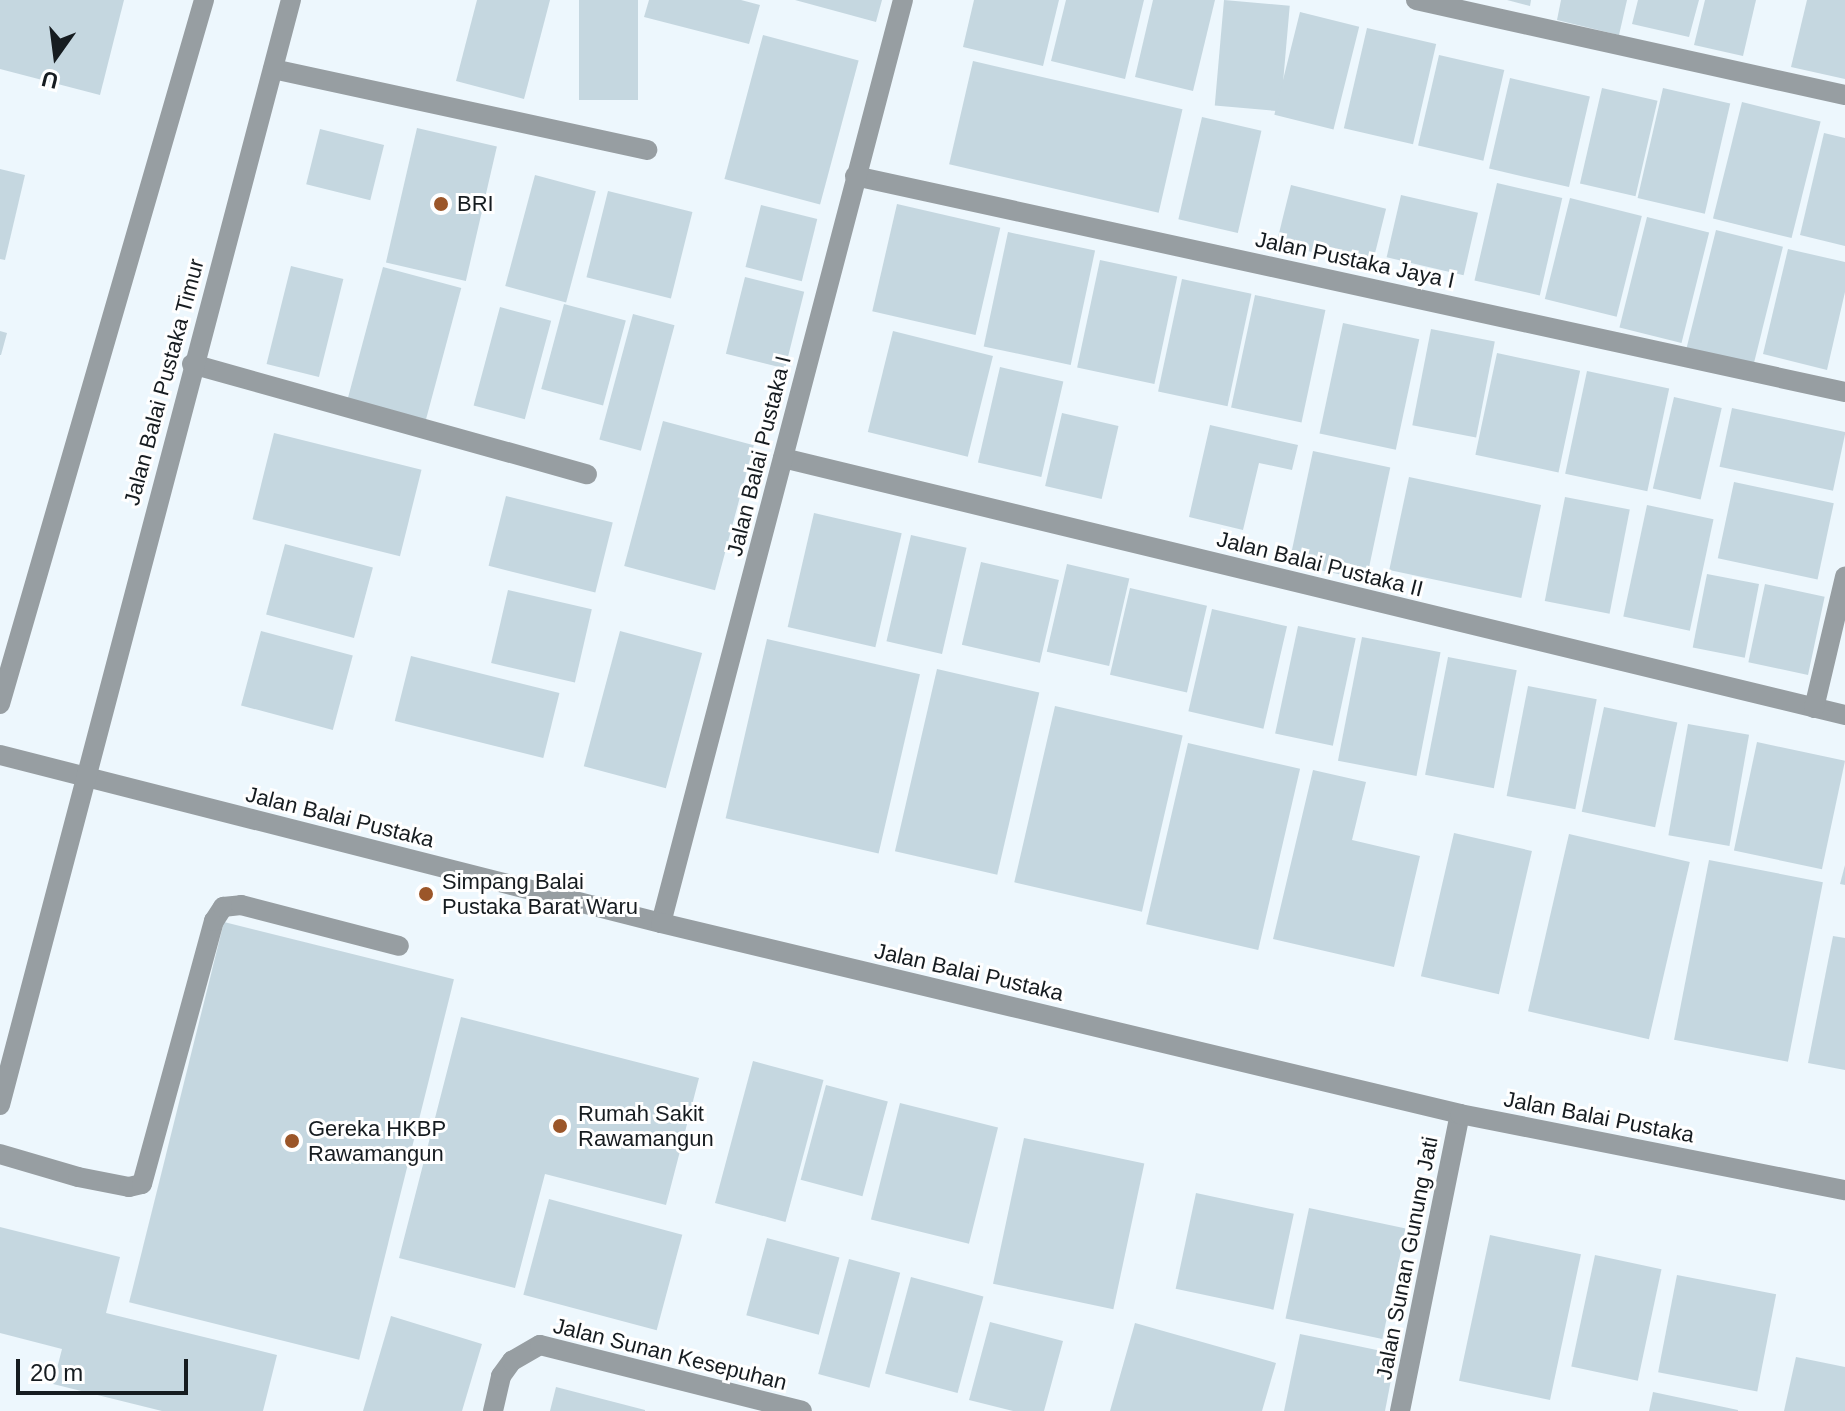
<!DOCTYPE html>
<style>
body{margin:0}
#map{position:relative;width:1845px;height:1411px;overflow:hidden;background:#edf7fd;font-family:Helvetica,sans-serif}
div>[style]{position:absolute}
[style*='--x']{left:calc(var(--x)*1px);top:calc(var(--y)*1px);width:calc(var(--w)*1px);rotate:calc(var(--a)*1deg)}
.building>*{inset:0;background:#c5d7e0;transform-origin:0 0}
.service>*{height:20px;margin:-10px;padding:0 10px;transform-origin:10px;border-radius:10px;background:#979ea2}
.minor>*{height:20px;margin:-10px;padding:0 10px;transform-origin:10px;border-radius:10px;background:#979ea2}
.tertiary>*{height:20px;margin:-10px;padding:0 10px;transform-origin:10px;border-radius:10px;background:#979ea2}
.dots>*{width:22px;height:22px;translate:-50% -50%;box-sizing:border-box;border:4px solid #fff;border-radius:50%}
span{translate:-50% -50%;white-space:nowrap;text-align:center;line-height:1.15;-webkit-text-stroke:6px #fff;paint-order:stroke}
.poi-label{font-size:22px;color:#161c20}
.left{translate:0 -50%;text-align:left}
.street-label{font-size:22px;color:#161c20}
.north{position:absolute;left:16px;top:16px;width:80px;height:80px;-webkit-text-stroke:6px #fff;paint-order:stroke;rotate:194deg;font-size:22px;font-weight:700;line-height:32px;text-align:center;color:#161c20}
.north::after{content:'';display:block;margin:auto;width:28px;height:36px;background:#161c20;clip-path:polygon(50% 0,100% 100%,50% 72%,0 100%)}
.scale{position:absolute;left:16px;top:1359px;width:172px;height:36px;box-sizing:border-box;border:4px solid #161c20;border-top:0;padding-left:10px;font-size:24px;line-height:28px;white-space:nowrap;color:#161c20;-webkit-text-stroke:6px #fff;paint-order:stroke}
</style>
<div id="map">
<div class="building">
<div style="clip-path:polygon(0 0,124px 0,100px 95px,0 69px)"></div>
<div style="clip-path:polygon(477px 0,550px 0,524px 99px,456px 81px)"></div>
<div style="left:579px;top:0;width:59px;height:100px"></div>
<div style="clip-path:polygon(649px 0,741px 0,760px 5px,749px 44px,644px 17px)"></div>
<div style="clip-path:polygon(795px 0,882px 0,876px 22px)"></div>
<div style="clip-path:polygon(974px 0,1059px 0,1043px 66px,963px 47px)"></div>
<div style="clip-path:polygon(1066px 0,1144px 0,1125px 79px,1051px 61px)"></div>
<div style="clip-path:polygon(1153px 0,1215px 0,1193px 91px,1135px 77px)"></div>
<div style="left:1224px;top:0;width:66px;height:106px;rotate:5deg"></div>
<div style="clip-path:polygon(1507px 0,1531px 0,1530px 6px)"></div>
<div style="clip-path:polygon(1561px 0,1627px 0,1619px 35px,1557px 20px)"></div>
<div style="clip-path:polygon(1638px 0,1699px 0,1689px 37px,1632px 24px)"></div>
<div style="clip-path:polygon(1705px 0,1756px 0,1743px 56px,1694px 45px)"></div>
<div style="clip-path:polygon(1807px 0,1845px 0,1845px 79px,1791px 67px)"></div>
<div style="left:1300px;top:12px;width:61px;height:106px;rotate:14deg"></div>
<div style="left:1367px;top:28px;width:71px;height:103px;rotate:13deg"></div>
<div style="left:763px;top:35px;width:99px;height:149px;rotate:15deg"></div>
<div style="left:1439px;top:55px;width:67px;height:93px;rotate:13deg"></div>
<div style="left:973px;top:61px;width:215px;height:106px;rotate:13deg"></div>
<div style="left:1510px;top:78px;width:82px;height:93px;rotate:13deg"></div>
<div style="left:1602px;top:88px;width:57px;height:98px;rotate:13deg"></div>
<div style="left:1663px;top:88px;width:69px;height:113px;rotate:13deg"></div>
<div style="left:1742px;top:102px;width:81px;height:120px;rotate:14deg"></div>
<div style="left:1202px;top:117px;width:61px;height:105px;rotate:13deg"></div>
<div style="left:417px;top:128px;width:82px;height:138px;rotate:13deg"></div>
<div style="left:320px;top:129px;width:66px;height:57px;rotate:14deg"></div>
<div style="clip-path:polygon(1824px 133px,1845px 138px,1845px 246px,1800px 235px)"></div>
<div style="clip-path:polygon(0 169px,25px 175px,5px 260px,0 259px)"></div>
<div style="left:535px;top:175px;width:63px;height:115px;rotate:15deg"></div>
<div style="left:1497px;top:183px;width:67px;height:100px;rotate:13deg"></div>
<div style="left:1291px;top:185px;width:98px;height:60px;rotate:14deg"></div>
<div style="left:608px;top:191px;width:87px;height:89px;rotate:14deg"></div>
<div style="left:1401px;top:195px;width:79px;height:64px;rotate:13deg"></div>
<div style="left:1570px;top:198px;width:74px;height:104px;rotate:14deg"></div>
<div style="left:897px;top:204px;width:106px;height:110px;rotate:13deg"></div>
<div style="left:761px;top:205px;width:58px;height:64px;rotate:14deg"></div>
<div style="left:1647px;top:217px;width:64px;height:114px;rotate:14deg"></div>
<div style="left:1716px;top:230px;width:69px;height:129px;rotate:14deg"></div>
<div style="left:1008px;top:232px;width:89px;height:117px;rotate:12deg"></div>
<div style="clip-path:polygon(1788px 249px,1845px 262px,1845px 292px,1827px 370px,1763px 354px)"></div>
<div style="left:1100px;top:260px;width:79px;height:110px;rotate:12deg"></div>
<div style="left:291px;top:266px;width:54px;height:101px;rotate:14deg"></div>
<div style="left:383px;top:267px;width:81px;height:143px;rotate:15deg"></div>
<div style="left:745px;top:277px;width:61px;height:79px;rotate:14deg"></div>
<div style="left:1182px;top:279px;width:71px;height:115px;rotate:12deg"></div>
<div style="left:1255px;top:295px;width:72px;height:115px;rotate:12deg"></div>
<div style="left:564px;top:304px;width:64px;height:88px;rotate:15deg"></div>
<div style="left:500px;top:307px;width:53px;height:102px;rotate:15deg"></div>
<div style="left:633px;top:314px;width:43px;height:130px;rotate:15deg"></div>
<div style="left:1343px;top:323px;width:78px;height:113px;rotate:12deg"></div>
<div style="left:1431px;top:329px;width:65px;height:98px;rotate:11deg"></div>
<div style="clip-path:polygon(0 331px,7px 333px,1px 355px,0 355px)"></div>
<div style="left:893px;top:331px;width:103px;height:104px;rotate:14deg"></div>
<div style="left:1497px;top:353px;width:85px;height:104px;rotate:12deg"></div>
<div style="left:1000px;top:367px;width:65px;height:98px;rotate:13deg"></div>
<div style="left:1587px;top:371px;width:84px;height:105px;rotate:12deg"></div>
<div style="left:1674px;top:397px;width:49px;height:94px;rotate:13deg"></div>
<div style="left:1732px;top:408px;width:116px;height:60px;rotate:12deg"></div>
<div style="left:1062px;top:413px;width:58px;height:75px;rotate:13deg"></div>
<div style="left:663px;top:421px;width:94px;height:150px;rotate:15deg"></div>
<div style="clip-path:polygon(1210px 425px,1298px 445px,1292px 470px,1259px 463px,1243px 530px,1189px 517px)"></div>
<div style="left:274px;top:433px;width:152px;height:89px;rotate:14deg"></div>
<div style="left:1313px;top:451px;width:79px;height:115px;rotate:12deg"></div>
<div style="left:1409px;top:477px;width:135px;height:95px;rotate:12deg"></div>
<div style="left:1734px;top:482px;width:102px;height:78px;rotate:12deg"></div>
<div style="left:506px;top:496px;width:110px;height:72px;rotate:14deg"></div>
<div style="left:1565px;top:497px;width:66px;height:106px;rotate:11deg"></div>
<div style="left:1647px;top:505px;width:68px;height:114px;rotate:12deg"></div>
<div style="left:814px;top:513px;width:90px;height:117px;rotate:13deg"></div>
<div style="left:911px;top:535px;width:57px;height:109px;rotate:13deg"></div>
<div style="left:285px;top:544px;width:91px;height:73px;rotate:15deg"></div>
<div style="left:981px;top:562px;width:80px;height:85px;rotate:13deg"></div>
<div style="left:1067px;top:564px;width:64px;height:90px;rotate:13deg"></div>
<div style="left:1707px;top:574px;width:53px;height:75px;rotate:11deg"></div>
<div style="left:1765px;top:584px;width:61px;height:80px;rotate:12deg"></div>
<div style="left:1130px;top:588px;width:79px;height:89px;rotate:13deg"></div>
<div style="left:508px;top:590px;width:86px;height:75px;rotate:13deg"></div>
<div style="left:1212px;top:609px;width:77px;height:105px;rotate:13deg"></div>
<div style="left:1298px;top:626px;width:59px;height:110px;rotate:12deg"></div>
<div style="left:261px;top:631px;width:95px;height:77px;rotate:15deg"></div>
<div style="left:620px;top:631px;width:85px;height:140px;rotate:15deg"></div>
<div style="left:1362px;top:637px;width:80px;height:126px;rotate:11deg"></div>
<div style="left:767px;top:639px;width:157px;height:184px;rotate:13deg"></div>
<div style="left:411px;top:656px;width:153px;height:67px;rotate:14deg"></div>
<div style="left:1448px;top:657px;width:70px;height:120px;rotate:11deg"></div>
<div style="left:937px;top:669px;width:105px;height:187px;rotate:13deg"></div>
<div style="left:1528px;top:686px;width:70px;height:112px;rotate:11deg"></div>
<div style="left:1055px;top:706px;width:131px;height:181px;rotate:13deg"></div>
<div style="left:1604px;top:707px;width:75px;height:107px;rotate:12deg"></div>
<div style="left:1688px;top:724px;width:62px;height:113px;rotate:10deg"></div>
<div style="left:1757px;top:742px;width:90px;height:111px;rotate:12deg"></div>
<div style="left:1188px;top:743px;width:115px;height:186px;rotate:13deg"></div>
<div style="clip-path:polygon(1313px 770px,1366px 782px,1352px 840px,1420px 856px,1394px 967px,1273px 939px)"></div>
<div style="left:1454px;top:833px;width:80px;height:147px;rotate:13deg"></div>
<div style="left:1569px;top:834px;width:124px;height:182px;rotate:13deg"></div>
<div style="left:1709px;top:860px;width:116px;height:183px;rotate:11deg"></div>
<div style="clip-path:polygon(1845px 865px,1845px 885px,1840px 884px)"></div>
<div style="left:224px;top:922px;width:237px;height:392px;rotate:14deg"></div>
<div style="clip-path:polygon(1833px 936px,1845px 938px,1845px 1070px,1808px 1063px)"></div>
<div style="clip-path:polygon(461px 1017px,699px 1078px,666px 1205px,545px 1174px,515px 1288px,399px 1258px)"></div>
<div style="left:753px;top:1061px;width:73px;height:147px;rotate:15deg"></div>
<div style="left:826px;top:1085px;width:64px;height:98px;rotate:15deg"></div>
<div style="left:900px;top:1103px;width:101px;height:120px;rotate:14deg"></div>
<div style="left:1024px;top:1138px;width:123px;height:149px;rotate:12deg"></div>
<div style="left:1196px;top:1193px;width:100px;height:98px;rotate:12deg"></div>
<div style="left:549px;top:1199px;width:138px;height:99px;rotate:15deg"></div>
<div style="left:1309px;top:1208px;width:99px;height:113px;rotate:12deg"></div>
<div style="clip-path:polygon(0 1227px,120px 1257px,106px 1313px,277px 1355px,263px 1411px,162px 1411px,53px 1384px,62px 1349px,0 1333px)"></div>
<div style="left:1490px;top:1235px;width:93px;height:149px;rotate:12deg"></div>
<div style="left:767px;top:1238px;width:75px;height:80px;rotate:15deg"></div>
<div style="left:1595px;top:1255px;width:68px;height:114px;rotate:12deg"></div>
<div style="left:849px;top:1259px;width:53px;height:119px;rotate:15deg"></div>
<div style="left:1677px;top:1275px;width:101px;height:99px;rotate:11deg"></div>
<div style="left:911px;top:1277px;width:75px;height:100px;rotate:15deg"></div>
<div style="clip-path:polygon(391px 1316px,482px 1344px,462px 1411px,363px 1411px)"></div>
<div style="clip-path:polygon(990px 1322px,1063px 1341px,1044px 1411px,1013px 1411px,969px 1400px)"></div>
<div style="clip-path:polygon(1135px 1323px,1276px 1363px,1262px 1411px,1110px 1411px)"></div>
<div style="clip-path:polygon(1300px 1334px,1396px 1354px,1385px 1411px,1284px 1411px)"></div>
<div style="clip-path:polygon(1796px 1357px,1845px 1367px,1845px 1411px,1784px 1411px)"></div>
<div style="clip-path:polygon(556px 1387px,645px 1410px,645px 1411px,550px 1411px)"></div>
<div style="clip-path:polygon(1653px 1392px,1738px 1410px,1738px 1411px,1649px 1411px)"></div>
</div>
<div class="service">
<div style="--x:0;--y:1154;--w:81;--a:16.4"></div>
<div style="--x:78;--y:1177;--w:52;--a:11.1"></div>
<div style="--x:129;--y:1187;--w:13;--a:-13"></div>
<div style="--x:142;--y:1184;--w:273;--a:-74.7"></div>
<div style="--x:214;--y:921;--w:17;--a:-57"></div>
<div style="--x:223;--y:907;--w:18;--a:-6"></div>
<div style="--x:241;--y:905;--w:163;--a:14.5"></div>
</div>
<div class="minor">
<div style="--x:1416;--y:0;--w:439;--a:12.5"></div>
<div style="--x:273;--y:69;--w:383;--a:12.2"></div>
<div style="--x:855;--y:176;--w:1013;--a:12.31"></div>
<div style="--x:192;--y:364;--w:410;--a:15.6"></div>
<div style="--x:783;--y:458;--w:1093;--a:13.6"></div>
<div style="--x:1814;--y:708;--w:135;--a:-76.7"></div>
<div style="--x:661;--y:923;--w:954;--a:-75.31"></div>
<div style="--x:493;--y:1411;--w:36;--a:-77"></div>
<div style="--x:501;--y:1376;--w:19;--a:-54"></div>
<div style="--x:512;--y:1361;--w:32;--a:-30"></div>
<div style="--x:540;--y:1345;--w:270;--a:14.1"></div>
<div style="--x:1400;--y:1411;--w:303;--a:-78.6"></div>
</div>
<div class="tertiary">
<div style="--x:0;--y:704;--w:733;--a:-73.84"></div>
<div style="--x:0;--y:755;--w:682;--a:14.26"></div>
<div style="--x:661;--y:923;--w:822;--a:13.44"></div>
<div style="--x:1460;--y:1114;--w:392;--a:11.2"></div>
<div style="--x:0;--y:1105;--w:1143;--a:-75.25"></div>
</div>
<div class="dots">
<div style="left:441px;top:204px;background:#9b5629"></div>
<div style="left:426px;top:894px;background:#9b5629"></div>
<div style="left:560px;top:1126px;background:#9b5629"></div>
<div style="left:292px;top:1141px;background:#9b5629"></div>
</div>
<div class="poi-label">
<span class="left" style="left:457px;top:204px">BRI</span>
<span class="left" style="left:442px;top:894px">Simpang Balai<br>Pustaka Barat Waru</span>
<span class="left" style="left:578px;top:1126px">Rumah Sakit<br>Rawamangun</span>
<span class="left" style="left:308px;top:1141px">Gereka HKBP<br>Rawamangun</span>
</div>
<div class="street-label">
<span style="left:1355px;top:260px;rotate:12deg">Jalan Pustaka Jaya I</span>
<span style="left:164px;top:382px;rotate:-75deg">Jalan Balai Pustaka Timur</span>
<span style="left:759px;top:456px;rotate:-76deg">Jalan Balai Pustaka I</span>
<span style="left:1320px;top:564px;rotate:14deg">Jalan Balai Pustaka II</span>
<span style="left:340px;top:817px;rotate:14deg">Jalan Balai Pustaka</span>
<span style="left:969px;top:972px;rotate:13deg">Jalan Balai Pustaka</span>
<span style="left:1599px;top:1117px;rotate:11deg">Jalan Balai Pustaka</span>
<span style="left:1407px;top:1258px;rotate:-79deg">Jalan Sunan Gunung Jati</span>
<span style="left:670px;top:1354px;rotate:14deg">Jalan Sunan Kesepuhan</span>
</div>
<div class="north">U</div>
<div class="scale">20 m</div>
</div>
